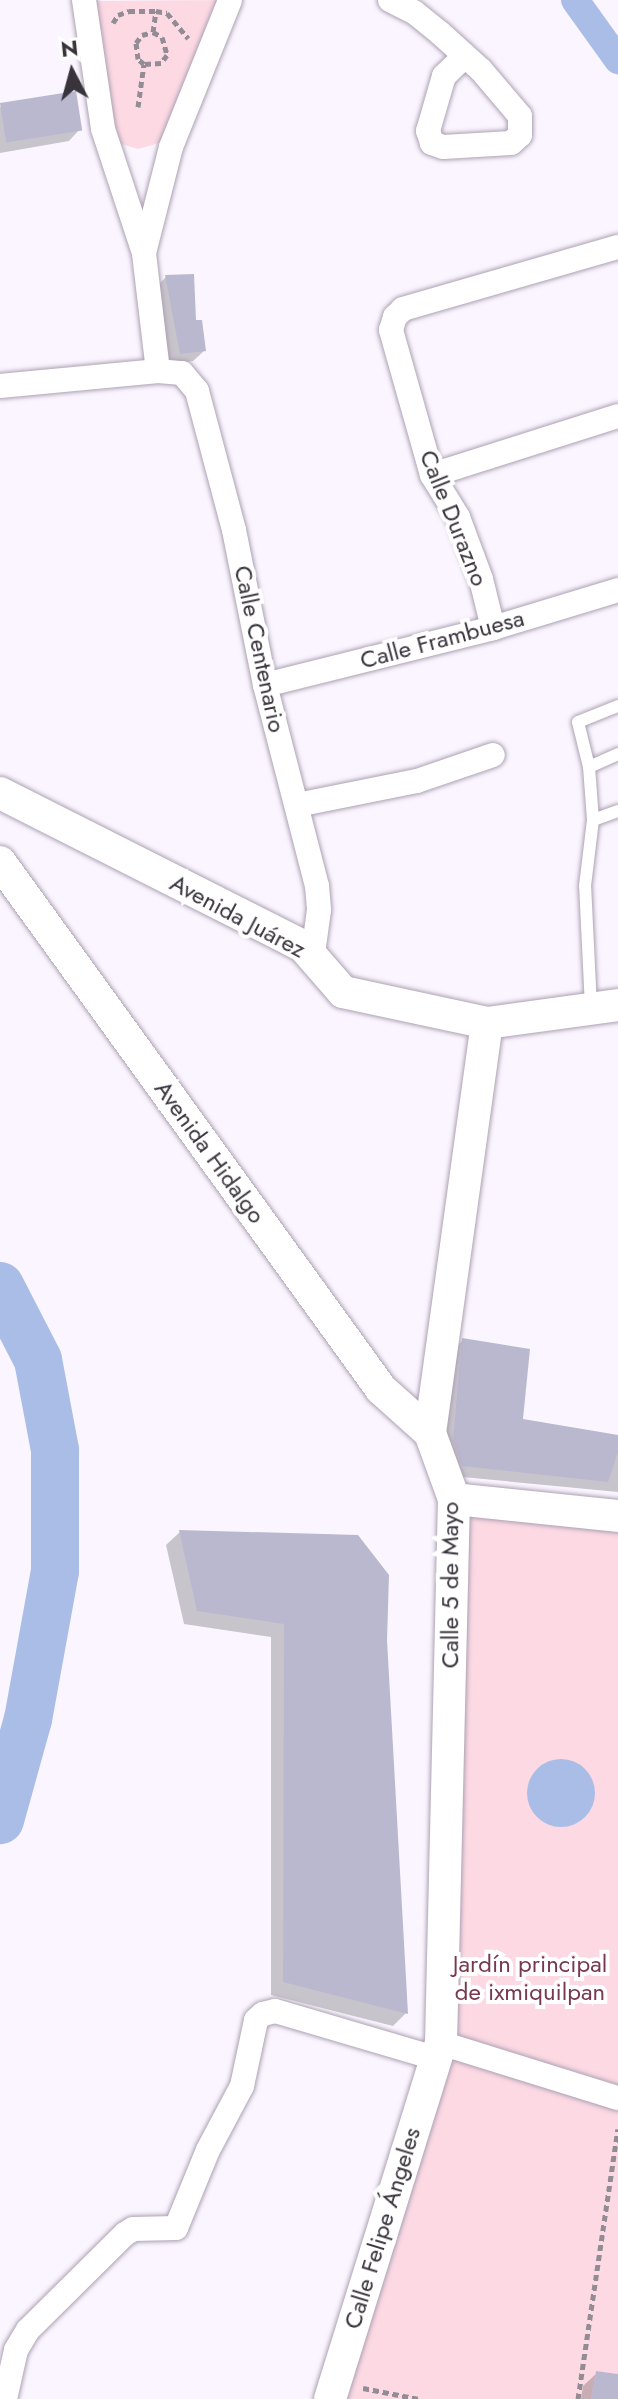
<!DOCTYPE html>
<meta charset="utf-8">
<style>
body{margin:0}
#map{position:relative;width:618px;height:2399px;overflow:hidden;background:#faf5fe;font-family:Jost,sans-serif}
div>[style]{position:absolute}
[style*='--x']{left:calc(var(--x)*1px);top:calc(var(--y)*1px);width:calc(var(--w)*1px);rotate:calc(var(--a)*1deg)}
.green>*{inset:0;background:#fcd9e3}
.water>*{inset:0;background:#aabde6}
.round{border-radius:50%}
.shadow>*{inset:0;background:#0003}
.canal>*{height:28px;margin:-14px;padding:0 14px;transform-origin:14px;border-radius:14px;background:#aabde6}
.river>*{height:48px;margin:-24px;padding:0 24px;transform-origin:24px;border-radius:24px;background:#aabde6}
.building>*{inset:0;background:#bab8cf;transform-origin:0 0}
.path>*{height:5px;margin-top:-2.5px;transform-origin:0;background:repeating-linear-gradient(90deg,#928d95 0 6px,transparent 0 10px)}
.roads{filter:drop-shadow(0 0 2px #ada1b4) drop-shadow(0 0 2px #ada1b4)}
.lane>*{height:12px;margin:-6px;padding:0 6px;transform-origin:6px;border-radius:6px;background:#fff}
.street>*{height:24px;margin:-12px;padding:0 12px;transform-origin:12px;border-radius:12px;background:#fff}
.secondary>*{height:32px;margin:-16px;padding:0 16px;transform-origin:16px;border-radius:16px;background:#fff}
span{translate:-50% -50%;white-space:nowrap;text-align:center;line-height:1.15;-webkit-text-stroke:8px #fff;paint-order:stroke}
.street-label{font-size:24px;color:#39343c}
.park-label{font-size:24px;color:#78394f}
.north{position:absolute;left:32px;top:32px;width:80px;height:80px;-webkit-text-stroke:6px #fff;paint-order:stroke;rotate:354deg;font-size:22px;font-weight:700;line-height:32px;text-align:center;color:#39343c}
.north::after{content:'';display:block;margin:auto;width:28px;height:36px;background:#39343c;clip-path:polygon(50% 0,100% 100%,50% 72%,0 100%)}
</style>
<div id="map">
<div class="green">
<div style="clip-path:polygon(231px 0,177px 133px,159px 143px,138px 149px,118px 143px,84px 1px)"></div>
<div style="clip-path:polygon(454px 1499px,618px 1516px,618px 2374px,596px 2371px,591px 2399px,330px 2399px,441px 2043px)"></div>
</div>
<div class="water">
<div class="round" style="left:527px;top:1759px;width:68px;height:68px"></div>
</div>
<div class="shadow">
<div style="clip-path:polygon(0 107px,79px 130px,69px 141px,0 153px)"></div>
<div style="clip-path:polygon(166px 277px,194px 322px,204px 351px,193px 361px,170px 364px,155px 288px)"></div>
<div style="clip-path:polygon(463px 1340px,521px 1421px,618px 1437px,618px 1492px,452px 1476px,443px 1451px,453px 1350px)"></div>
<div style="clip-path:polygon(180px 1532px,385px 1640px,406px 2013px,393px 2026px,271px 1995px,271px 1637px,184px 1624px,166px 1545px)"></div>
<div style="clip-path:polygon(597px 2373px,618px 2376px,618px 2399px,581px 2399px,583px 2386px)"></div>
</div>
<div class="canal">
<div style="--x:575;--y:0;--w:74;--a:54.4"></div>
</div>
<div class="river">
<div style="--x:0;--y:1286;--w:83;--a:62.8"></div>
<div style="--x:38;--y:1360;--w:92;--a:79.3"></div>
<div style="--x:55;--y:1450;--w:121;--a:90"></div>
<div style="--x:55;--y:1571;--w:150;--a:100.3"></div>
<div style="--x:28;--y:1719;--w:105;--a:105.5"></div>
</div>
<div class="building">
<div style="left:76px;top:91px;width:40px;height:77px;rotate:81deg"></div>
<div style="clip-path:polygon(194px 274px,196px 320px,202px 320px,206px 351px,180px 354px,165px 275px)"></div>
<div style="clip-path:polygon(462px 1338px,530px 1349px,523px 1419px,618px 1435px,618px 1452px,608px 1482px,462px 1466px,453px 1440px)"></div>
<div style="clip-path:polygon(179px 1530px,358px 1535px,389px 1575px,387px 1640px,408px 2014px,283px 1982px,284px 1624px,197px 1611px)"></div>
<div style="clip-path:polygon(596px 2371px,618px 2374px,618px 2399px,591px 2399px)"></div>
</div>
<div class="path">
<div style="--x:113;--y:23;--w:9;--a:-58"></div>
<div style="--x:118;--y:15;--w:12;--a:-20"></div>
<div style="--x:129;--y:11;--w:27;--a:0"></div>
<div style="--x:153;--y:32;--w:21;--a:-82"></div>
<div style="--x:156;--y:11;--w:11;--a:10"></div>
<div style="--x:167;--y:13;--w:33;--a:50"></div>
<div style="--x:138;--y:107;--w:43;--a:-82.1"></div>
<div style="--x:144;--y:64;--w:8;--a:-140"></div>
<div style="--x:138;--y:59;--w:16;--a:-97"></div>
<div style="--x:136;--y:43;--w:10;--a:-53"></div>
<div style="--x:142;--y:35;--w:11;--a:-15"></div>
<div style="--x:153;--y:32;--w:10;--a:29"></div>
<div style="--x:162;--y:37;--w:19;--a:74"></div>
<div style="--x:167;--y:55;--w:10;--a:127"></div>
<div style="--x:161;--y:63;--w:17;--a:177"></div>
<div style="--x:363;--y:2388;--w:57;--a:11.1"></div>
<div style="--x:578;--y:2399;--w:273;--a:-81.6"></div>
</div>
<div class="roads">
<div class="lane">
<div style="--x:589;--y:767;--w:46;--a:-103.7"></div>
<div style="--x:578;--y:722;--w:43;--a:-21.8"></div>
<div style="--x:593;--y:820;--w:27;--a:-20"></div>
<div style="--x:591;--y:1007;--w:121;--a:-92.8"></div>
<div style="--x:585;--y:886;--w:66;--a:-83.1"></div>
<div style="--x:593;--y:820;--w:53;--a:-94.3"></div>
<div style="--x:589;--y:767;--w:32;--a:-24"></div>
</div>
<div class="street">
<div style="--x:84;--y:0;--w:130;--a:81.6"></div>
<div style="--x:103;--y:129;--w:131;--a:71.7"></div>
<div style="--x:390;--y:0;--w:27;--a:27"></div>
<div style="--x:414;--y:12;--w:33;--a:39"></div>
<div style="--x:440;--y:33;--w:55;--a:42.1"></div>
<div style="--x:481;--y:70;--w:60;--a:49.7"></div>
<div style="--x:520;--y:116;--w:19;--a:90"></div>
<div style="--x:520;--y:135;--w:12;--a:138"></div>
<div style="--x:511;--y:143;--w:68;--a:176.6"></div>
<div style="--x:443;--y:147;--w:12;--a:-160"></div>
<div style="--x:432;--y:143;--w:13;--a:-108"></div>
<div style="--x:428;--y:131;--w:57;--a:-73.8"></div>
<div style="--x:444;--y:76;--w:29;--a:-44"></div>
<div style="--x:158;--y:371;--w:119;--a:-96.8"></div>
<div style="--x:144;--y:253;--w:109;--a:-75.7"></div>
<div style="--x:171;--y:147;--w:158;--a:-68.1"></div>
<div style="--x:0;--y:386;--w:159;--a:-5.4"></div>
<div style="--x:158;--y:371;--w:24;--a:5"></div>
<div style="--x:182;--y:373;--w:23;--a:50"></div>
<div style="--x:197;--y:391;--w:144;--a:75.1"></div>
<div style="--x:234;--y:530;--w:158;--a:78.7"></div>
<div style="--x:265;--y:685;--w:208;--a:75.5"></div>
<div style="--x:317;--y:886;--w:24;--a:85"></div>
<div style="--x:319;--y:910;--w:44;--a:97.8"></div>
<div style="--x:432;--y:475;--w:195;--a:-17.6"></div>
<div style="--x:493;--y:628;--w:50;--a:-103.8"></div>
<div style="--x:481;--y:579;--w:66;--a:-110.4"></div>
<div style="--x:458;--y:517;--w:49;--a:-121.8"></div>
<div style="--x:432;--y:475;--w:151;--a:-105.8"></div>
<div style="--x:391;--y:330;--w:14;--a:-73"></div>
<div style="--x:395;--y:317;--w:11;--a:-45"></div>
<div style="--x:403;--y:309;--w:224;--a:-16.1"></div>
<div style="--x:265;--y:685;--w:235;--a:-14"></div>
<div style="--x:493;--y:628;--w:131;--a:-16.9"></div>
<div style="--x:297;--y:805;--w:122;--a:-11.3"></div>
<div style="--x:417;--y:781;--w:80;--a:-18.9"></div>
<div style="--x:441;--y:2043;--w:185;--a:17.3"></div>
<div style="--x:5;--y:2399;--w:50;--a:-77.3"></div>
<div style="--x:16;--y:2350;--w:23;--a:-59"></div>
<div style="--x:28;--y:2330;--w:136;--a:-44.7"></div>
<div style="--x:125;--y:2234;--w:9;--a:-32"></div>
<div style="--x:133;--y:2229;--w:43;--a:-1.3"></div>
<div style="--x:176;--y:2228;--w:84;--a:-67.7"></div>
<div style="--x:208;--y:2150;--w:72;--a:-62"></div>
<div style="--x:242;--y:2086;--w:67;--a:-78"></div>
<div style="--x:256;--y:2020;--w:9;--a:-41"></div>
<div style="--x:263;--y:2014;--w:12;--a:-14"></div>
<div style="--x:275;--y:2011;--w:167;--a:16.4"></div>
</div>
<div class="secondary">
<div style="--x:0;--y:793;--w:339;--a:26.8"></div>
<div style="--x:303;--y:946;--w:61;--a:49"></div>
<div style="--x:343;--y:992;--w:147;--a:12.1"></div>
<div style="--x:487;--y:1023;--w:132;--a:-7.8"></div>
<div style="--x:0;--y:862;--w:650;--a:54.13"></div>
<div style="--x:381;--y:1389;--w:66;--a:41.9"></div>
<div style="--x:454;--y:1499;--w:165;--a:5.9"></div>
<div style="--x:330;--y:2399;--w:373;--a:-72.7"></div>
<div style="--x:441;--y:2043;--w:544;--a:-88.63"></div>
<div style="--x:454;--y:1499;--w:70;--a:-110"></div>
<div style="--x:430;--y:1433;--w:414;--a:-82.1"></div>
</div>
</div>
<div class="street-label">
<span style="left:454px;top:518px;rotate:68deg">Calle Durazno</span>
<span style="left:442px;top:639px;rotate:-15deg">Calle Frambuesa</span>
<span style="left:260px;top:649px;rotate:78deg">Calle Centenario</span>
<span style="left:238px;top:916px;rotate:28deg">Avenida Juárez</span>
<span style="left:210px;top:1152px;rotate:54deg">Avenida Hidalgo</span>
<span style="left:450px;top:1585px;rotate:-90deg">Calle 5 de Mayo</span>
<span style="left:382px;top:2228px;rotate:-73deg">Calle Felipe Ángeles</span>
</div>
<div class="park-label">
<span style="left:530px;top:1978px">Jardín principal<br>de ixmiquilpan</span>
</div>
<div class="north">N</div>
</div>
